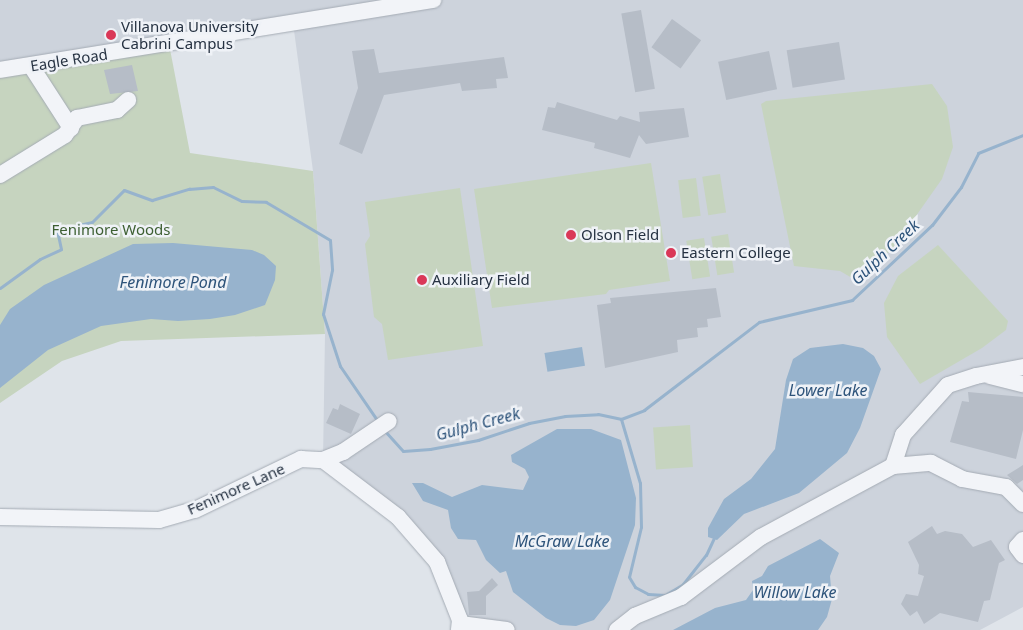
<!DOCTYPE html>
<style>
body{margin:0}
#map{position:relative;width:1023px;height:630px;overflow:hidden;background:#dfe4ea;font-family:"Noto Sans",sans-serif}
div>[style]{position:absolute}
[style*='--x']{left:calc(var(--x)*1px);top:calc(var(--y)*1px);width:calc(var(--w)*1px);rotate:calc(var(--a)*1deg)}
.built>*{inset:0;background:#cdd3dc}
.green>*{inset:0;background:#c6d4bf;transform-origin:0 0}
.water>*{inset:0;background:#97b3cd;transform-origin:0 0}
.stream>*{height:3px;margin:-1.5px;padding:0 1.5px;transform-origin:1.5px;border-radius:1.5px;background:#97b3cd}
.building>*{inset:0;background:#b6bdc7;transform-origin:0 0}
.roads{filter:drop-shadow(0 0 1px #a4abb4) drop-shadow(0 0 1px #a4abb4)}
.minor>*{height:16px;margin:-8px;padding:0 8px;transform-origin:8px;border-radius:8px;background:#f2f4f8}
.dots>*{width:14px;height:14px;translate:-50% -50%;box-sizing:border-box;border:2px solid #eff2f7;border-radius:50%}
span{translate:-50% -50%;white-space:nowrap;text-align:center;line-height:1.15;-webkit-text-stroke:5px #eff2f7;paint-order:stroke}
.poi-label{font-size:15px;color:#263242}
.left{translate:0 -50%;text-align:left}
.street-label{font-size:15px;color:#263242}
.park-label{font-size:15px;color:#3d5f32}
.water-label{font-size:16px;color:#2d537a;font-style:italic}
</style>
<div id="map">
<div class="built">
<div style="clip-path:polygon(0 0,1023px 0,1023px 607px,980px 630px,459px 630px,437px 562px,323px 460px,325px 334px,313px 171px,293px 23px,0 70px)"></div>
</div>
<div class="green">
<div style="clip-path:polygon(169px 44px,190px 153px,313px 171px,325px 334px,121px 341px,62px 361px,0 403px,0 69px)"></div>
<div style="clip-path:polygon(932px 84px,947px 106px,953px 147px,942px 179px,892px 250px,852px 278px,840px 271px,794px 266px,761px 104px,766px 101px)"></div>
<div style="clip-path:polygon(651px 163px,670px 281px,609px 290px,606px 294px,492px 308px,474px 189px)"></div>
<div style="left:720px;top:174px;width:39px;height:18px;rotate:81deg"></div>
<div style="left:696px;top:178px;width:38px;height:18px;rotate:83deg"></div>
<div style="clip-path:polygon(460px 188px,483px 346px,388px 360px,382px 324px,374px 317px,365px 244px,370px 236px,365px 202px)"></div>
<div style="left:728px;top:234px;width:39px;height:17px;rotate:81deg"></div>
<div style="left:704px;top:238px;width:39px;height:18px;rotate:81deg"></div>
<div style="clip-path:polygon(938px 245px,1008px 321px,1006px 330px,982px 348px,920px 384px,887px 337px,884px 303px,898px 276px)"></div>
<div style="left:690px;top:425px;width:42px;height:37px;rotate:86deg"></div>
</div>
<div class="water">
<div style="clip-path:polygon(173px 243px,252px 250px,264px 255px,276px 266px,275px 280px,265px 305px,235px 315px,210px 319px,178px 321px,151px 319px,101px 326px,48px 350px,0 388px,0 325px,10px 309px,44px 285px,133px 244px)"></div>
<div style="clip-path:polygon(843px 344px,863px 348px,874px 356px,881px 369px,860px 428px,847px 453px,799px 493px,744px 514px,717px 540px,708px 537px,708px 528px,724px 499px,751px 479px,775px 449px,786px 380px,793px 359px,810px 348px)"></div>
<div style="left:582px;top:347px;width:19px;height:38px;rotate:81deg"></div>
<div style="clip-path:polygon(557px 429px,591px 429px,621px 440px,636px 498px,635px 525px,610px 600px,594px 620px,576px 626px,560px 625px,546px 618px,513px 592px,506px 571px,500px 573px,486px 560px,476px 540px,458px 539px,451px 528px,448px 510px,423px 501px,412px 483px,423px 483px,452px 497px,482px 485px,523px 490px,529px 477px,525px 469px,512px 462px,511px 455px)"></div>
<div style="clip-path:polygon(820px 539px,839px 553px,830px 576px,832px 599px,827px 617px,818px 630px,673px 630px,715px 608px,746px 600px,753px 590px,752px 581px,762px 576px,768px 566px)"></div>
</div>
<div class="stream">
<div style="--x:0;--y:288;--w:49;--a:-35.9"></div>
<div style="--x:40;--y:259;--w:23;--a:-25"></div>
<div style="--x:61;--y:249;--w:19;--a:-102"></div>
<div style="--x:57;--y:230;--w:36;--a:-13"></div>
<div style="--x:92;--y:222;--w:45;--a:-45"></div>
<div style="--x:124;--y:190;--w:30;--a:20"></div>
<div style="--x:152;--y:200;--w:39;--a:-17"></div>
<div style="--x:189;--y:189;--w:24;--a:-5"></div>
<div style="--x:213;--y:187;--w:32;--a:26"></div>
<div style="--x:242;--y:201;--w:24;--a:2"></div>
<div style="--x:266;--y:202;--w:74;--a:30.7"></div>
<div style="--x:330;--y:240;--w:30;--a:86"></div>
<div style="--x:332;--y:270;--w:45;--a:101.6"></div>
<div style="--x:323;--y:314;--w:55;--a:71.9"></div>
<div style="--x:340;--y:366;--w:69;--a:55.6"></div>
<div style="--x:621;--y:419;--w:67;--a:73.5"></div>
<div style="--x:640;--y:483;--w:44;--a:88.7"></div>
<div style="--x:641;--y:527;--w:51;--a:103.5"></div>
<div style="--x:629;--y:577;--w:12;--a:59"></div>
<div style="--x:635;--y:587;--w:15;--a:28"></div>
<div style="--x:648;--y:594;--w:17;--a:3"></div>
<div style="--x:665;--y:595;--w:21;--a:-31"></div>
<div style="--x:683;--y:584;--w:37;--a:-52"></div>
<div style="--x:706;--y:555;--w:21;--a:-65"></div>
<div style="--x:384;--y:430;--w:28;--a:48"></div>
<div style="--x:403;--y:451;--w:27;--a:-4"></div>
<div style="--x:430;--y:449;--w:49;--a:-10.6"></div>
<div style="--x:478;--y:440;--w:54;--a:-18.4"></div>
<div style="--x:529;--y:423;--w:37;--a:-11"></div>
<div style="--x:565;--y:416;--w:33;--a:-3"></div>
<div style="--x:598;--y:414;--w:24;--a:12"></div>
<div style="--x:621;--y:419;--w:25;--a:-21"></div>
<div style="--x:644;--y:410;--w:145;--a:-37.4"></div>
<div style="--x:759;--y:322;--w:96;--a:-13.3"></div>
<div style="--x:852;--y:300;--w:110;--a:-43.2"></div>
<div style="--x:932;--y:225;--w:48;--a:-52.7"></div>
<div style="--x:961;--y:187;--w:38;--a:-63"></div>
<div style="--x:978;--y:153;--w:48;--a:-21.8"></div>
</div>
<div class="building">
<div style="left:641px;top:10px;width:80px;height:20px;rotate:80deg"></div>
<div style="left:672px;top:19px;width:36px;height:35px;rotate:36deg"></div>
<div style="left:839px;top:42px;width:38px;height:53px;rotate:81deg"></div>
<div style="clip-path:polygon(374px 49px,379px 73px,504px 57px,508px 78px,496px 79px,497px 88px,462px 91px,460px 83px,384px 95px,362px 154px,339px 144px,358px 88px,352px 51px)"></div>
<div style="left:769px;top:51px;width:39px;height:52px;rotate:78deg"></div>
<div style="clip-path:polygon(132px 65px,138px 91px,110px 94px,104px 70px)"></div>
<div style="clip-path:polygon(557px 102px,617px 120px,620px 116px,640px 122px,639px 112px,684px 108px,689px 137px,646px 144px,639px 135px,630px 158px,594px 148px,595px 143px,542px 130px,548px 107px,555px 108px)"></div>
<div style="clip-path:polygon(716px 288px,721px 317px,707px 319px,708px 327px,697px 328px,698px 337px,677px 340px,678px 352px,605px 368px,597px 305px,611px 303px,610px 298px)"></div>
<div style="clip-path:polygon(968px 392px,1023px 397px,1023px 430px,1016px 459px,950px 442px,962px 401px,969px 402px)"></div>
<div style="clip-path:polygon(340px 404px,360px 414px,351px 434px,326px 423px,333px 408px,338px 410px)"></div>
<div style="clip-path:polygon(1023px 465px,1023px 480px,1017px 484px,1007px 475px)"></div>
<div style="clip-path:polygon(932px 526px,937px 534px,945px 531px,962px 534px,973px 547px,991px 540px,1005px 560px,999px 563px,990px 600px,984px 601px,978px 622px,940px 613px,924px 624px,917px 611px,910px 616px,901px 604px,906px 594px,918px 596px,924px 576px,918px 574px,919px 565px,908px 542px)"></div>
<div style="clip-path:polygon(492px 578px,498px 585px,486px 596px,486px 615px,469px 615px,467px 592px,479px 591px)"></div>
</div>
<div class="roads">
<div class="minor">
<div style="--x:31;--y:66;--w:74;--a:57.2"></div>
<div style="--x:0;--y:70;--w:439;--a:-9.2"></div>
<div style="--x:0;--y:175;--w:76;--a:-31.6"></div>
<div style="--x:65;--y:135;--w:21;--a:-55"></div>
<div style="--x:77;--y:118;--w:41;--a:-11.3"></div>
<div style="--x:117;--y:110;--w:15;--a:-42"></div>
<div style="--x:990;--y:376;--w:34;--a:14"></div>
<div style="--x:323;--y:460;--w:94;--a:37.2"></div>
<div style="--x:398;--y:517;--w:60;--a:49.1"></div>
<div style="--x:437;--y:562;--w:62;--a:68.4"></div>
<div style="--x:460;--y:620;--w:10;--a:96"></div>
<div style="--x:893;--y:466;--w:38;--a:-5"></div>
<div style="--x:931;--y:463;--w:35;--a:27"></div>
<div style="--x:962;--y:479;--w:45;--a:10.3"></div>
<div style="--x:1006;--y:487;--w:24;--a:45"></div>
<div style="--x:0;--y:517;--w:159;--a:1.1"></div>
<div style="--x:159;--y:520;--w:37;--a:-16"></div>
<div style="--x:195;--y:510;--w:118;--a:-25.7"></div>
<div style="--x:301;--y:459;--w:22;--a:3"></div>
<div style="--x:323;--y:460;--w:22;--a:-22"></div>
<div style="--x:343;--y:452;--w:55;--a:-34"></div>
<div style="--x:1023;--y:540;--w:9;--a:131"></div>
<div style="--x:1017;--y:547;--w:10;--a:53"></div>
<div style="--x:460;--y:624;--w:47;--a:7.3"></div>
<div style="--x:617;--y:630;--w:23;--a:-38"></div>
<div style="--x:635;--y:616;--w:50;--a:-22.4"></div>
<div style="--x:681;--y:597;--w:100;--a:-36.9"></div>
<div style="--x:761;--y:537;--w:150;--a:-28.3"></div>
<div style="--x:893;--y:466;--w:33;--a:-72"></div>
<div style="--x:903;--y:435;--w:67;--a:-48"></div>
<div style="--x:948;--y:385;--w:29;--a:-18"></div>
<div style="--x:976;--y:376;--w:48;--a:-10.8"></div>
</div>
</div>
<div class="dots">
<div style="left:111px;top:35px;background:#da3858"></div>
<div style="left:571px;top:235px;background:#da3858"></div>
<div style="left:671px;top:253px;background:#da3858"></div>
<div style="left:422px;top:280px;background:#da3858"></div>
</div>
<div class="poi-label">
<span class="left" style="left:121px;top:35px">Villanova University<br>Cabrini Campus</span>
<span class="left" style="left:581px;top:235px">Olson Field</span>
<span class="left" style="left:681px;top:253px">Eastern College</span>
<span class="left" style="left:432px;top:280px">Auxiliary Field</span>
</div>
<div class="street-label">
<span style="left:69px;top:60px;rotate:-9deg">Eagle Road</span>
<span style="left:236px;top:489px;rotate:-24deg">Fenimore Lane</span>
</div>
<div class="park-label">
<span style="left:111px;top:230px">Fenimore Woods</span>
</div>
<div class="water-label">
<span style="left:885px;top:252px;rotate:-43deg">Gulph Creek</span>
<span style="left:173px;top:282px">Fenimore Pond</span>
<span style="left:828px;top:390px">Lower Lake</span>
<span style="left:478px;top:424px;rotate:-15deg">Gulph Creek</span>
<span style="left:562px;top:541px">McGraw Lake</span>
<span style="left:795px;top:592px">Willow Lake</span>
</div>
</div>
